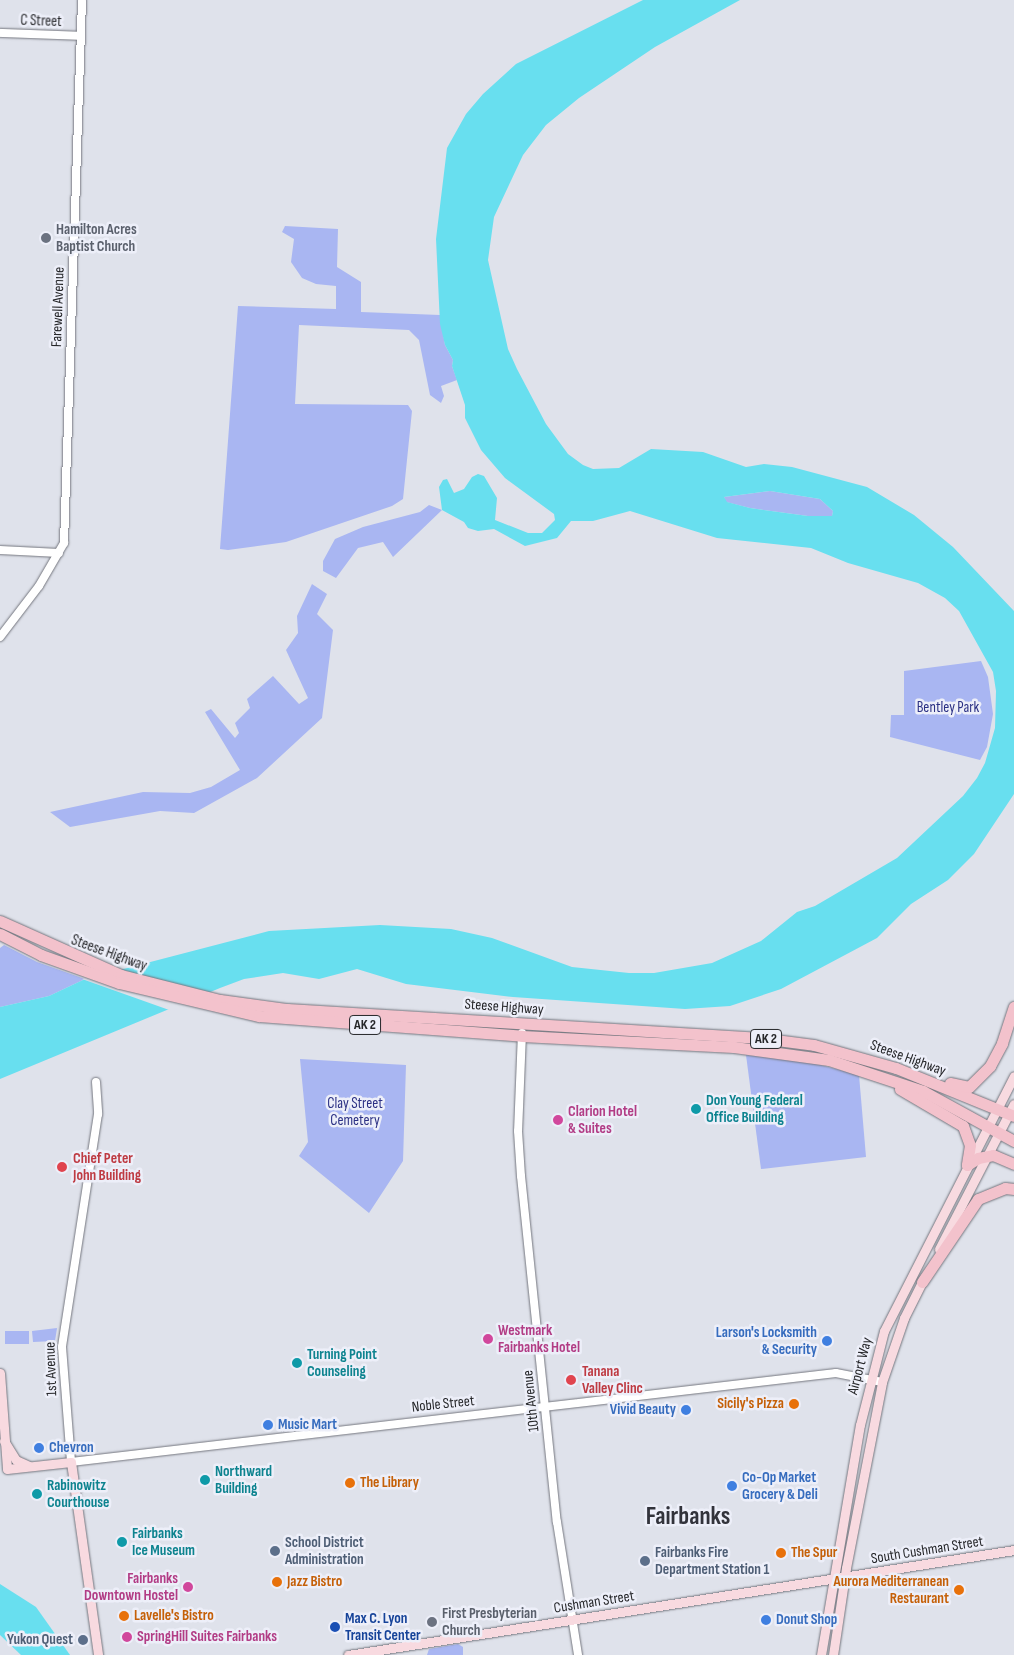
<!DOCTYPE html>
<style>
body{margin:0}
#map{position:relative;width:1014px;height:1655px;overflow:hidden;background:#dfe2eb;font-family:"Sofia Sans Condensed",sans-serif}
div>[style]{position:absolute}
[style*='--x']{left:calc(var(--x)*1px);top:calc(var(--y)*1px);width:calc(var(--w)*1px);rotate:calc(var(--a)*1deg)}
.green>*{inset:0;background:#a9b6f2;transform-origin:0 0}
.water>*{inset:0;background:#68dfef}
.pier>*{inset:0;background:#dfe2eb}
.roads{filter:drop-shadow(0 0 1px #74767e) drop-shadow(0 0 1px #74767e)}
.minor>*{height:8px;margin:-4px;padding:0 4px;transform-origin:4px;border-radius:4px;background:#fff}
.major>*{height:9px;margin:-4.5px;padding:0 4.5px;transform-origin:4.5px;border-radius:4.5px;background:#f8dae0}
.highway>*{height:11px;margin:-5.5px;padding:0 5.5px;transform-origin:5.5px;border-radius:5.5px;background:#f3c2cc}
.dots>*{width:14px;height:14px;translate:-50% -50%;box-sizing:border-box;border:2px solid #edeff9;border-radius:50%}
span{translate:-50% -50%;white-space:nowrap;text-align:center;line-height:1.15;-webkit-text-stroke:5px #edeff9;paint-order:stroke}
.shield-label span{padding:1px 4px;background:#edeff9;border:1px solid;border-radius:4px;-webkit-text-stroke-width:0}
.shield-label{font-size:14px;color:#26272a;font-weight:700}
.street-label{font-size:15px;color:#26272a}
.worship-label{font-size:15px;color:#5b616d;font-weight:700}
.left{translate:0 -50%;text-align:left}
.park-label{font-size:15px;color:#2b3084}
.culture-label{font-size:15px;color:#0d838f;font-weight:700}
.hotel-label{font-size:15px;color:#b23c85;font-weight:700}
.right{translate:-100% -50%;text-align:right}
.health-label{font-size:15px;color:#be3a42;font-weight:700}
.shop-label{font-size:15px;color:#366cbe;font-weight:700}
.food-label{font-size:15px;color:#c56008;font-weight:700}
.service-label{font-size:15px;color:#4e5e75;font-weight:700}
.transit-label{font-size:15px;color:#164399;font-weight:700}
.town-label{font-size:25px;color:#32333b;font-weight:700}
</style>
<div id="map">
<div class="green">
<div style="clip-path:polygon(285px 226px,338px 229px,337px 267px,361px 282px,361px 312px,440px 315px,445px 345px,453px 360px,452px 366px,457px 380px,441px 386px,444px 396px,441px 403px,430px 395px,419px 340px,409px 330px,299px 325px,295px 404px,408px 405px,412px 411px,403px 499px,392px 506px,286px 542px,228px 550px,220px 549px,238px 306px,336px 309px,336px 286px,316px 284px,302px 278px,291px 262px,294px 239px,282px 232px)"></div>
<div style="clip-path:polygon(770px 491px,820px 499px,833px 511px,832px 516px,808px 516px,750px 508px,726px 502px,724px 497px)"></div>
<div style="clip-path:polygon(429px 505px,442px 510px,393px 557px,383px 542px,358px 548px,336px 578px,323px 571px,323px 561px,335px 539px,363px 527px,420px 512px)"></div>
<div style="clip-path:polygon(312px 584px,327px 594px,317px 614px,333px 630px,322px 718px,257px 778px,194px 813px,160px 811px,70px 827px,50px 812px,143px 792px,190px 793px,211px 787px,240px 770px,205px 712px,211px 709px,235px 738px,239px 733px,235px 723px,250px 708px,247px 699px,273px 676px,299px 704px,308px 698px,286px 650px,298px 633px,297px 616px)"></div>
<div style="clip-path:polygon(981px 661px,988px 677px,993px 714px,987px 747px,980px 760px,890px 737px,891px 715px,904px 715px,904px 671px)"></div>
<div style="clip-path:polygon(4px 945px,37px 962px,85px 979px,49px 996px,0 1007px,0 948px)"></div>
<div style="clip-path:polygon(746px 1055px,809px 1062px,859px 1075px,866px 1157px,761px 1169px)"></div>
<div style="clip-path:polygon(300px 1059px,406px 1065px,403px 1161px,369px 1213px,299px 1156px,308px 1142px)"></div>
<div style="clip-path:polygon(57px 1328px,55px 1341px,33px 1342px,32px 1331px)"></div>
<div style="left:29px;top:1331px;width:13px;height:24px;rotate:90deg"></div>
<div style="clip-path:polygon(458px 1644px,463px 1647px,463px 1655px,427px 1655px,429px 1649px)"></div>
</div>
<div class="water">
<div style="clip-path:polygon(evenodd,643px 0,740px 0,655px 47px,579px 98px,546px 125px,523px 155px,494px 217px,488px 260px,508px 349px,517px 369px,546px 424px,568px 454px,583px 465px,593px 469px,619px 468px,651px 449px,703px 452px,746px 467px,764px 464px,792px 467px,867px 487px,914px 515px,953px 547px,1014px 611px,1014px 794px,974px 854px,948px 880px,911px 904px,877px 938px,781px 989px,730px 1006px,685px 1009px,513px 997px,406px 984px,357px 969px,319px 979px,283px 973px,244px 979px,220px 988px,0 1079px,0 1007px,49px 996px,85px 979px,269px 931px,380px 925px,451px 929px,492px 938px,572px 967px,629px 973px,654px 973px,712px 963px,761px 941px,797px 912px,815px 906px,897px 858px,963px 796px,977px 778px,985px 763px,995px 728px,996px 691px,993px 672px,959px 611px,945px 598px,918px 583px,848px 563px,811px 548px,717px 538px,630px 511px,593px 521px,571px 521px,557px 538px,525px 546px,494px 529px,478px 531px,468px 528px,464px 522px,442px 510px,439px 487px,443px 480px,447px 479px,454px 493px,464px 489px,472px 477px,478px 474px,484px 476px,497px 498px,495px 520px,528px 533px,542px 533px,555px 520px,554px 514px,505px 478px,481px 450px,465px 418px,465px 405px,452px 366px,453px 360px,445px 345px,440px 324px,436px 239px,447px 148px,466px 114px,483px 94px,516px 64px,643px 0,770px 491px,820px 499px,833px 511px,832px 516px,808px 516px,750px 508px,727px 502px,724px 497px,770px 491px)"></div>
<div style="clip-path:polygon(0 1584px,36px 1607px,70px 1655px,21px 1655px,0 1635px)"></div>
</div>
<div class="pier">
<div style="clip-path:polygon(117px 968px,148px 978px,213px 994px,172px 1011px,82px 979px)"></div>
</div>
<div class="roads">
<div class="minor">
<div style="--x:0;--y:33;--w:81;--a:2.1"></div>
<div style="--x:0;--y:550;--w:59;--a:2.9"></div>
<div style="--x:0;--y:637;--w:64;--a:-52.6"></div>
<div style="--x:39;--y:586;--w:50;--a:-59.8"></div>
<div style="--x:64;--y:543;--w:543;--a:-88.1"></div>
<div style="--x:522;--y:1033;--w:98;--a:92.3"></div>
<div style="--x:518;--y:1131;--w:45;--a:86.2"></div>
<div style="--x:521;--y:1176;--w:348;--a:84.1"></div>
<div style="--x:557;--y:1522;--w:135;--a:81"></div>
<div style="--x:96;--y:1082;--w:32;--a:86"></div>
<div style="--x:98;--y:1114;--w:236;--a:98.8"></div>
<div style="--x:62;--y:1347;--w:115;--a:85.5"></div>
<div style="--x:71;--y:1462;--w:770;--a:-6.64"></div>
<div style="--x:836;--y:1373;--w:47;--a:11.1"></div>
</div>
<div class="major">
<div style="--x:939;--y:1249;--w:163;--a:-62.7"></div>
<div style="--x:0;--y:1373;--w:96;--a:85.8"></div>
<div style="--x:7;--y:1469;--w:64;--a:-6.2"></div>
<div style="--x:71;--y:1462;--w:195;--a:82"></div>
<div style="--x:4;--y:1441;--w:22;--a:58"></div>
<div style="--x:16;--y:1460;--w:14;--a:25"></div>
<div style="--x:348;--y:1655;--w:674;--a:-8.96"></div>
<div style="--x:821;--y:1655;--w:233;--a:-80.4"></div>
<div style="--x:860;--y:1425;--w:97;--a:-75.7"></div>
<div style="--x:884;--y:1331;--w:286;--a:-63"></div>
<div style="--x:833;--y:1655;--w:88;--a:-81.5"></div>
<div style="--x:846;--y:1568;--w:189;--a:-79"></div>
<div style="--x:882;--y:1382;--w:68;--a:-71"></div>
<div style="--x:904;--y:1318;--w:45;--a:-63.4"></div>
</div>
<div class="highway">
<div style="--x:0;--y:921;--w:133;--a:24.1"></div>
<div style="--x:121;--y:975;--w:102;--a:14.2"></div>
<div style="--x:220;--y:1000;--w:68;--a:7.7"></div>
<div style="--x:287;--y:1009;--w:475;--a:3.5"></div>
<div style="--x:761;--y:1038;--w:53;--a:7.5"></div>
<div style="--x:814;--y:1045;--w:85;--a:15.7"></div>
<div style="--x:896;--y:1068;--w:127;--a:22.1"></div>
<div style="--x:0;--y:934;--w:46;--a:27.1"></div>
<div style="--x:41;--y:955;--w:83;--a:19.7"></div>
<div style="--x:119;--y:983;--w:144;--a:13.3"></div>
<div style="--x:259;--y:1016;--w:264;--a:4.3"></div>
<div style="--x:522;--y:1036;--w:212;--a:3"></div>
<div style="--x:734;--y:1047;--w:96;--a:7.8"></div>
<div style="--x:829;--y:1060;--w:99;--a:18.3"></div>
<div style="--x:923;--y:1091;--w:104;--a:28.8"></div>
<div style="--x:950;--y:1083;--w:19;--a:12"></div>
<div style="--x:969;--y:1087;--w:30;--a:-45"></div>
<div style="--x:990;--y:1066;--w:26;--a:-62"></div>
<div style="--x:1002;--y:1043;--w:38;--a:-72"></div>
<div style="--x:900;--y:1089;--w:73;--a:30.4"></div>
<div style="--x:963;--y:1126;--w:20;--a:70"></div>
<div style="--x:970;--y:1145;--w:20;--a:99"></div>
<div style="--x:967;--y:1165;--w:13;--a:-32"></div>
<div style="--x:978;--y:1158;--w:15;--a:-11"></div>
<div style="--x:993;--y:1155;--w:23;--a:23"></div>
<div style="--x:922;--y:1282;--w:100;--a:-56"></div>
<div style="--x:978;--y:1199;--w:29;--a:-22"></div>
<div style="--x:1005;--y:1188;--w:9;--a:6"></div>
</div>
</div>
<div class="dots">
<div style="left:46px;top:238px;background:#6b7280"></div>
<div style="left:696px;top:1109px;background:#0f9aa8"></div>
<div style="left:558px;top:1120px;background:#d1479c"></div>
<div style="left:62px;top:1167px;background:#e0444e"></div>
<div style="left:488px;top:1339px;background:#d1479c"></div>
<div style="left:827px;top:1341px;background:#3f7fe0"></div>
<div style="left:297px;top:1363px;background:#0f9aa8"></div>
<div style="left:571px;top:1380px;background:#e0444e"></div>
<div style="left:794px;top:1404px;background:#e8710a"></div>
<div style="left:686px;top:1410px;background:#3f7fe0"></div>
<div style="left:268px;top:1425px;background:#3f7fe0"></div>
<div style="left:39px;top:1448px;background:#3f7fe0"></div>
<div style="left:205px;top:1480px;background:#0f9aa8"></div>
<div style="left:350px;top:1483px;background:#e8710a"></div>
<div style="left:732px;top:1486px;background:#3f7fe0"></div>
<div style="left:37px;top:1494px;background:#0f9aa8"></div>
<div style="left:122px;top:1542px;background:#0f9aa8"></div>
<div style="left:275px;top:1551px;background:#5c6f8a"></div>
<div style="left:781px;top:1553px;background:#e8710a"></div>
<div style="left:645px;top:1561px;background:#5c6f8a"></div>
<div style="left:277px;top:1582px;background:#e8710a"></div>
<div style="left:188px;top:1587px;background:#d1479c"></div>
<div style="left:959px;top:1590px;background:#e8710a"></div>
<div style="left:124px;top:1616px;background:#e8710a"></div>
<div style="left:766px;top:1620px;background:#3f7fe0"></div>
<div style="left:432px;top:1622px;background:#6b7280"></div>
<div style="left:335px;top:1627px;background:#1a4fb4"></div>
<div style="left:127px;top:1637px;background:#d1479c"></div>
<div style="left:83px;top:1640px;background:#5c6f8a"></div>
</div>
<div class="shield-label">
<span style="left:365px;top:1025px">AK 2</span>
<span style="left:766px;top:1039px">AK 2</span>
</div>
<div class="street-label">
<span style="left:41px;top:21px;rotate:2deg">C Street</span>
<span style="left:58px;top:307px;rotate:-88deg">Farewell Avenue</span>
<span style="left:109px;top:953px;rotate:20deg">Steese Highway</span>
<span style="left:504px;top:1007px;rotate:4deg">Steese Highway</span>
<span style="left:908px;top:1058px;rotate:20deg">Steese Highway</span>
<span style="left:860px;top:1366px;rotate:-75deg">Airport Way</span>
<span style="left:51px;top:1369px;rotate:-92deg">1st Avenue</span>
<span style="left:531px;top:1401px;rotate:-96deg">10th Avenue</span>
<span style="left:443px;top:1404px;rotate:-6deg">Noble Street</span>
<span style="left:927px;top:1550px;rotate:-9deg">South Cushman Street</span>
<span style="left:594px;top:1602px;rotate:-9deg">Cushman Street</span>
</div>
<div class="worship-label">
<span class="left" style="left:56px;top:238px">Hamilton Acres<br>Baptist Church</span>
<span class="left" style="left:442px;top:1622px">First Presbyterian<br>Church</span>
</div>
<div class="park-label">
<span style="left:948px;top:708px">Bentley Park</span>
<span style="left:355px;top:1112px">Clay Street<br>Cemetery</span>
</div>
<div class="culture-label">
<span class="left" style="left:706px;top:1109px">Don Young Federal<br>Office Building</span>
<span class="left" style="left:307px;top:1363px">Turning Point<br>Counseling</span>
<span class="left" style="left:215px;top:1480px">Northward<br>Building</span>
<span class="left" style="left:47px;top:1494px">Rabinowitz<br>Courthouse</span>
<span class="left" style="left:132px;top:1542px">Fairbanks<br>Ice Museum</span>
</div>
<div class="hotel-label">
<span class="left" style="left:568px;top:1120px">Clarion Hotel<br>&amp; Suites</span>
<span class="left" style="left:498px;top:1339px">Westmark<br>Fairbanks Hotel</span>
<span class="right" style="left:178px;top:1587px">Fairbanks<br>Downtown Hostel</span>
<span class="left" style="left:137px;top:1637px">SpringHill Suites Fairbanks</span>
</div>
<div class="health-label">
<span class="left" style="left:73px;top:1167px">Chief Peter<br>John Building</span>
<span class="left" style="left:582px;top:1380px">Tanana<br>Valley Clinc</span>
</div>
<div class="shop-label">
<span class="right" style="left:817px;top:1341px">Larson's Locksmith<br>&amp; Security</span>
<span class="right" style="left:676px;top:1410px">Vivid Beauty</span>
<span class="left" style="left:278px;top:1425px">Music Mart</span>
<span class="left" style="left:49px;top:1448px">Chevron</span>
<span class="left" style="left:742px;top:1486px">Co-Op Market<br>Grocery &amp; Deli</span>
<span class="left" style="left:776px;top:1620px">Donut Shop</span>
</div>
<div class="food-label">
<span class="right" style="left:784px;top:1404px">Sicily's Pizza</span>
<span class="left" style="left:360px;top:1483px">The Library</span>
<span class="left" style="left:791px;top:1553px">The Spur</span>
<span class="right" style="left:949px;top:1590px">Aurora Mediterranean<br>Restaurant</span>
<span class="left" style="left:287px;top:1582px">Jazz Bistro</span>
<span class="left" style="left:134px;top:1616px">Lavelle's Bistro</span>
</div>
<div class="service-label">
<span class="left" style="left:285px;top:1551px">School District<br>Administration</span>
<span class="left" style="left:655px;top:1561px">Fairbanks Fire<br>Department Station 1</span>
<span class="right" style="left:73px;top:1640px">Yukon Quest</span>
</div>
<div class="transit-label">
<span class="left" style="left:345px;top:1627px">Max C. Lyon<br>Transit Center</span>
</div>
<div class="town-label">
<span style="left:688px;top:1517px">Fairbanks</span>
</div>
</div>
